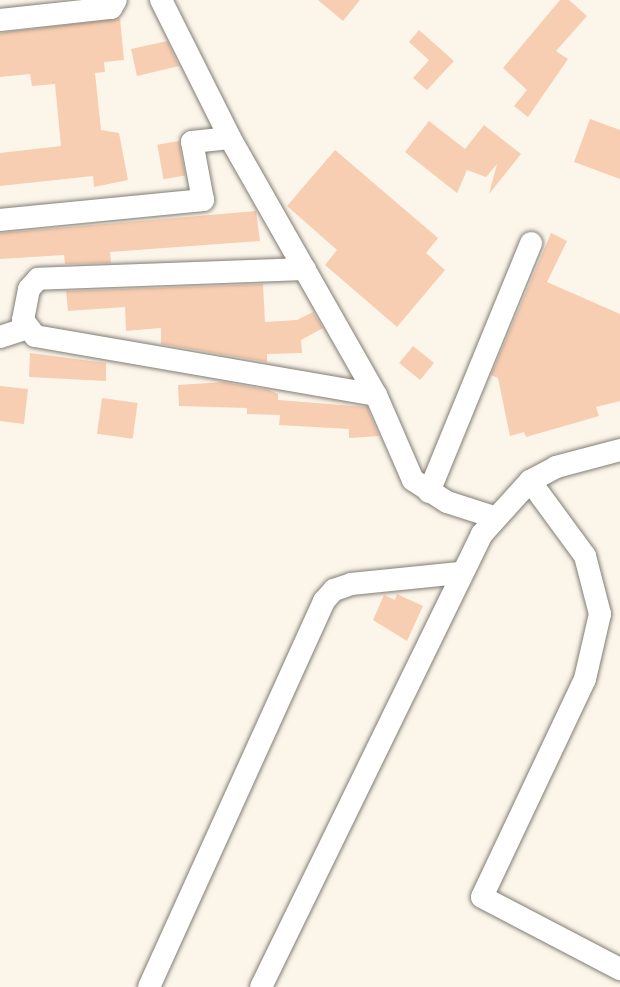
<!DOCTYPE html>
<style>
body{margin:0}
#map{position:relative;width:620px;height:987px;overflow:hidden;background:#fbf5ea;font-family:Cabin,sans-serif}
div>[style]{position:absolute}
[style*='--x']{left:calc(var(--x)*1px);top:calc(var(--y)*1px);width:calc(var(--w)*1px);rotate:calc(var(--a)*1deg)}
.building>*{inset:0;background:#f8ceb2;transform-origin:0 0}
.roads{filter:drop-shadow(0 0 2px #827d73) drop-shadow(0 0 2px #827d73)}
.minor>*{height:22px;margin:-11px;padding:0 11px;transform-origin:11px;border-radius:11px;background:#fff}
span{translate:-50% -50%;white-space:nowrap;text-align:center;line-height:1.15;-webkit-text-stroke:4.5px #fff;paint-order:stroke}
</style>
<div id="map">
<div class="building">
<div style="clip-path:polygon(318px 0,360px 0,343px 21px)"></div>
<div style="clip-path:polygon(560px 0,569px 0,587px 16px,556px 51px,568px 59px,528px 117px,514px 106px,527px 90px,503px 68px)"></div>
<div style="clip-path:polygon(120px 18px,124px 60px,104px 62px,105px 72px,95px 73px,101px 130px,119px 133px,128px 180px,94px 187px,93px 176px,0 186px,0 153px,61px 146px,55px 84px,32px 86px,30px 74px,0 77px,0 33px)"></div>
<div style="clip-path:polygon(419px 30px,454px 61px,427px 90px,413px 78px,429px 60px,409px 42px)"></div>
<div style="clip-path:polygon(167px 41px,179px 66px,137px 76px,131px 49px)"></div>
<div style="clip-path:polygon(590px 119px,620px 130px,620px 179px,574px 162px)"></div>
<div style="clip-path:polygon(429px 121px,465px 149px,484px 125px,521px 154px,489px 194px,497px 164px,486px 177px,467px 170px,457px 193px,405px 152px)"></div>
<div style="left:179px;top:141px;width:35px;height:22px;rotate:80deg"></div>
<div style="clip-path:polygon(335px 150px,438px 238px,426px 253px,445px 270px,397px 327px,325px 265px,337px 250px,287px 206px)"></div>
<div style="clip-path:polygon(256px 211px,260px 241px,110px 252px,111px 263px,65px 264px,64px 255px,0 259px,0 233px)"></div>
<div style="clip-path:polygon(551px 233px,567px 241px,547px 282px,620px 314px,620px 401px,596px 407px,599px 416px,526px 437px,524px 432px,510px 436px,498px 378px,491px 375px)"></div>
<div style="clip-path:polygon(263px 284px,265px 322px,297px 320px,313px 312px,323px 328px,301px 340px,302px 353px,267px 354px,267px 362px,161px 344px,161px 328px,126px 331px,125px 307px,68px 311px,66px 291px)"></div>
<div style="left:413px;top:346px;width:27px;height:22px;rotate:39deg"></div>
<div style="clip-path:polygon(30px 353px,106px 363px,106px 381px,29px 377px)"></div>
<div style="clip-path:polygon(223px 382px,269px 390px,278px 394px,278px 400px,367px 407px,379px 436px,349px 438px,349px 429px,279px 425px,280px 415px,247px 414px,247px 408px,179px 406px,178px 385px)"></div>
<div style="clip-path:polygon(0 386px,28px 389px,24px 424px,0 421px)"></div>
<div style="left:102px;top:398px;width:36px;height:36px;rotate:8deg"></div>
<div style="clip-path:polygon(397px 594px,423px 606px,407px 641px,373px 620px,384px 595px,395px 600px)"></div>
</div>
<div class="roads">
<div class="minor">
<div style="--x:161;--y:0;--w:154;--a:63.4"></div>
<div style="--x:0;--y:20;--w:112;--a:-6.2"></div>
<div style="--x:111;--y:8;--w:9;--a:-58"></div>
<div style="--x:0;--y:220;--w:204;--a:-5.6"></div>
<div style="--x:203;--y:200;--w:59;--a:-100.7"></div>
<div style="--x:192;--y:142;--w:38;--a:-6"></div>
<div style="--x:230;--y:138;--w:296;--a:60.4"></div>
<div style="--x:376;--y:395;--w:93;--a:66.5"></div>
<div style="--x:413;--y:480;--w:40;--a:32.9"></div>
<div style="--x:447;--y:502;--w:49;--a:17.7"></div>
<div style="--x:305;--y:269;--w:267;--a:177.9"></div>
<div style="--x:38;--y:279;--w:13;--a:132"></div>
<div style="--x:29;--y:289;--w:32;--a:101"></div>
<div style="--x:23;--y:320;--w:20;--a:53"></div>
<div style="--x:35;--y:336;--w:346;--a:9.8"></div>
<div style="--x:0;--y:337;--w:26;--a:-18"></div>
<div style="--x:530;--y:481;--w:93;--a:53.7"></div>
<div style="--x:585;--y:556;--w:60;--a:75.5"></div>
<div style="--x:600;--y:614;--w:67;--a:103"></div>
<div style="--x:585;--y:679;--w:241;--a:115.3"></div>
<div style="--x:482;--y:897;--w:156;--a:27.6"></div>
<div style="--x:429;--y:492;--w:269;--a:-67.7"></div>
<div style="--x:149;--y:987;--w:424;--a:-65.6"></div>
<div style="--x:324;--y:601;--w:15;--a:-48"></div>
<div style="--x:334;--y:590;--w:18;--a:-19"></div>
<div style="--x:351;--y:584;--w:109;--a:-5.8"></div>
<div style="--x:261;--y:987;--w:504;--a:-63.99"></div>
<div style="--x:482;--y:534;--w:72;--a:-47.8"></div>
<div style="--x:530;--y:481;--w:30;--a:-28"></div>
<div style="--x:556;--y:467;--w:66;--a:-14.9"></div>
</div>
</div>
</div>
